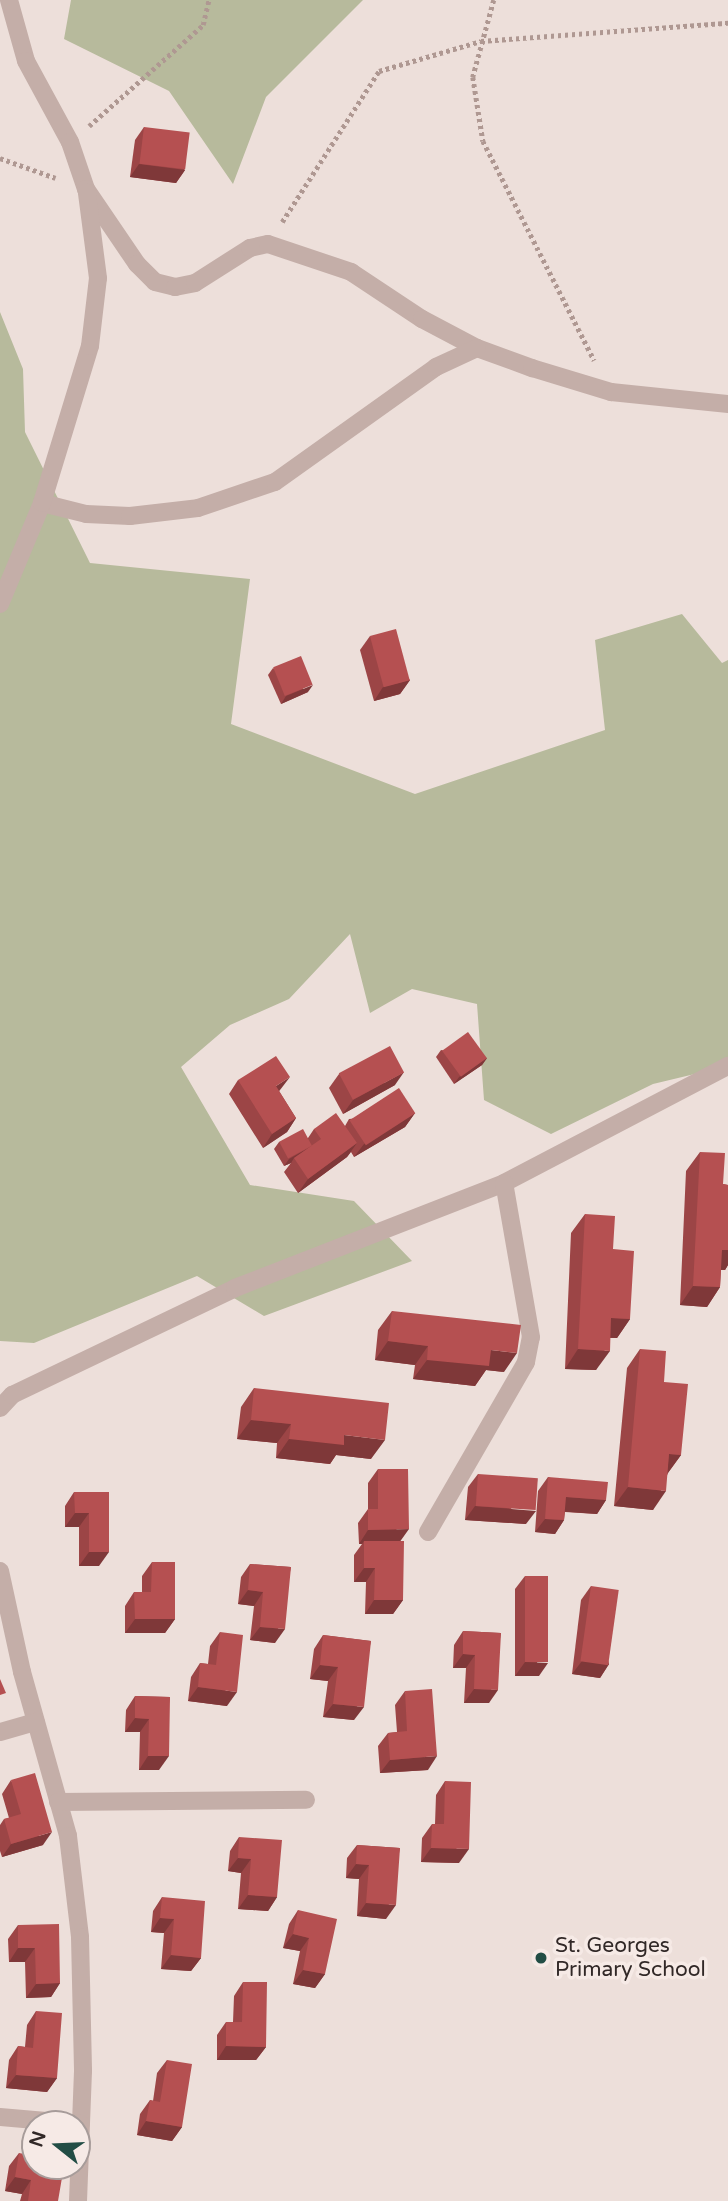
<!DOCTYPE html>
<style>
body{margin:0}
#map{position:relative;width:728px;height:2201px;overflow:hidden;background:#eddfda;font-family:"Varela Round",sans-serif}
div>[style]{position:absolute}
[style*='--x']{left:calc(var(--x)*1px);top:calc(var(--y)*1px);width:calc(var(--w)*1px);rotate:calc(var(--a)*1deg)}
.green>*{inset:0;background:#b7ba9c}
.path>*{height:4.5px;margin-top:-2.25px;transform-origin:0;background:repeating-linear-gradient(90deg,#af9892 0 3.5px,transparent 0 7px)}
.minor>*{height:18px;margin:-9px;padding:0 9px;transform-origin:9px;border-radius:9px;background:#c4aea8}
.wall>*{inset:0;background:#9c4546}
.shaded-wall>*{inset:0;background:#7f3839}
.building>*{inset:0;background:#b55051;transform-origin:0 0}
.dots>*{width:19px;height:19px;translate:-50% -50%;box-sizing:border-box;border:4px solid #f6eae6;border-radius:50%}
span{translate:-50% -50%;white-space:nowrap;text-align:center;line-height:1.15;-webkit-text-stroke:7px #f6eae6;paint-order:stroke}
.poi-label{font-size:21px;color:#312827}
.left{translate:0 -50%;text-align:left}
.north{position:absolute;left:21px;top:2110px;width:70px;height:70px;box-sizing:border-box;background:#f6eae6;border:2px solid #a79c9a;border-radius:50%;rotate:288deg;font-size:19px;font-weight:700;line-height:28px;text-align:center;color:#312827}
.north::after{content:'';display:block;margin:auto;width:24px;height:32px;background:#224d45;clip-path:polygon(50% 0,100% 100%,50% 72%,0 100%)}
</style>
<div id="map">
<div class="green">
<div style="clip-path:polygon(71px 0,363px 0,266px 97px,233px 184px,169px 91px,64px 39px)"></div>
<div style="clip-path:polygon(0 312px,23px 369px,25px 432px,90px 563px,250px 579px,231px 724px,415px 794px,605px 730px,595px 640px,682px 614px,722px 663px,728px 660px,728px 1066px,653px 1084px,551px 1134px,484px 1100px,477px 1004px,412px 989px,370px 1013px,350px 934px,289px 999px,230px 1025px,181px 1067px,250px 1185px,354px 1201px,412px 1261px,264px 1316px,197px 1276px,34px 1343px,0 1341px)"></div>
</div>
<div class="path">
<div style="--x:494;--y:0;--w:80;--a:105.3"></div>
<div style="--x:473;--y:77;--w:65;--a:81.1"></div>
<div style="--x:483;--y:141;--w:246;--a:63.1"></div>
<div style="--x:89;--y:126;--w:152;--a:-41.5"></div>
<div style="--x:203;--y:25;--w:26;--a:-77"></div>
<div style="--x:0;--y:158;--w:59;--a:19.7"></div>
<div style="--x:282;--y:222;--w:179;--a:-57.3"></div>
<div style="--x:379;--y:71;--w:106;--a:-16.4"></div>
<div style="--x:481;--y:41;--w:248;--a:-4.2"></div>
</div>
<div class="minor">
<div style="--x:9;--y:0;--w:63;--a:74.4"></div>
<div style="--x:26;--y:61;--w:92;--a:61.5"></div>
<div style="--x:70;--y:142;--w:50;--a:71.2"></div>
<div style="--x:86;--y:189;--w:91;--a:55.8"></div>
<div style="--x:137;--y:264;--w:25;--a:45"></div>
<div style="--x:155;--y:282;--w:21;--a:14"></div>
<div style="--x:175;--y:287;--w:20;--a:-11"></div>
<div style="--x:195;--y:283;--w:65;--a:-32.5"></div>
<div style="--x:250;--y:248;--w:18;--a:-13"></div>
<div style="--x:268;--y:244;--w:88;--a:18.6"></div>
<div style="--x:351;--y:272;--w:85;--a:33.5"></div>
<div style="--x:422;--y:319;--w:62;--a:27.8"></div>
<div style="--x:477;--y:348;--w:59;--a:20"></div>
<div style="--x:532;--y:368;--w:83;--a:16.9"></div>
<div style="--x:611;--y:392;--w:118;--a:5.9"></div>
<div style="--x:42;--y:503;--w:45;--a:14"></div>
<div style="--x:86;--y:514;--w:44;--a:2.6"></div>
<div style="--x:130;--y:516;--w:68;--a:-6.7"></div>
<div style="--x:198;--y:508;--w:81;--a:-18.7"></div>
<div style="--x:275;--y:482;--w:198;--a:-35.5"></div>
<div style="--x:436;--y:367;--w:45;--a:-24.9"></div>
<div style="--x:0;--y:604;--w:109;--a:-67.4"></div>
<div style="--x:42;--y:503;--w:164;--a:-73"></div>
<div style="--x:90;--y:346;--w:68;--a:-83.3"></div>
<div style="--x:98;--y:278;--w:86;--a:-97.4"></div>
<div style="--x:0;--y:1408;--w:18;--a:-47"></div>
<div style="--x:12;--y:1395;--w:247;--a:-25.6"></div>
<div style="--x:235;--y:1288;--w:289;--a:-21.3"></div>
<div style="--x:504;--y:1183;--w:253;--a:-27.6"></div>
<div style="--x:428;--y:1532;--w:196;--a:-60"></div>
<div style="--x:526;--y:1362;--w:25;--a:-79"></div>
<div style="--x:531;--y:1337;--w:156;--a:-99.9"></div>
<div style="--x:0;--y:1571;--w:103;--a:77.7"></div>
<div style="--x:22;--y:1672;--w:170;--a:74.3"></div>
<div style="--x:68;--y:1836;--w:102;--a:83.2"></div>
<div style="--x:80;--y:1937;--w:134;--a:88.7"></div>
<div style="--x:83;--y:2071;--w:130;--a:92.2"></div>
<div style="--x:0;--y:1732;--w:37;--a:-16"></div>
<div style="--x:58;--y:1802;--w:248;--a:-0.5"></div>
<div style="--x:0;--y:2117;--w:81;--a:4.9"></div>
</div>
<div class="wall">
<div style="clip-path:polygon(144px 127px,185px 170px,176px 183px,130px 177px,135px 140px)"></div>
<div style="clip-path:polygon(370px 636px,410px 680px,400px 694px,374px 701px,360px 650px)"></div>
<div style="clip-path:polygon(273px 668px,308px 692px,281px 704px,268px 675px)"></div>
<div style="clip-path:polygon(441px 1050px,487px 1058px,482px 1065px,454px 1084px,436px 1057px)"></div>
<div style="clip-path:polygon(339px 1074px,395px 1085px,343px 1114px,329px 1088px)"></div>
<div style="clip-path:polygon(238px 1080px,280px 1090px,279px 1091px,296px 1118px,287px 1132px,263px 1148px,229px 1094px)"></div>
<div style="clip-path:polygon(415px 1113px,405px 1127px,354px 1157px,351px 1152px,347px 1157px,298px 1193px,284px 1172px,291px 1163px,284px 1166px,274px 1149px,279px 1142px,308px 1138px,314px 1129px,345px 1126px,349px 1119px)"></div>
<div style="clip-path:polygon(700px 1152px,723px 1184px,728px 1185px,728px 1265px,725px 1270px,721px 1270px,720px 1287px,707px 1307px,680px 1305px,686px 1171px)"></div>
<div style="clip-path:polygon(585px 1214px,613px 1249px,630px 1319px,617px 1338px,610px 1338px,596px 1370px,565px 1369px,571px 1233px)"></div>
<div style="clip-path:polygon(392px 1311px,504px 1372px,486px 1370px,475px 1386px,413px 1379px,415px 1365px,375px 1360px,378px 1330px)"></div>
<div style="clip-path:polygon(640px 1349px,664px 1382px,681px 1455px,668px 1473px,653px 1510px,614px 1506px,627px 1368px)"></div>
<div style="clip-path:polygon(254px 1388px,371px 1459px,336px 1455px,330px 1464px,276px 1458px,277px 1443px,237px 1439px,241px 1407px)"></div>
<div style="clip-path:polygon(378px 1469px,400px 1541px,403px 1600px,393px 1614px,365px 1614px,366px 1582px,354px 1582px,354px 1555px,362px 1544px,359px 1544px,358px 1523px,368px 1509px,368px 1483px)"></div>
<div style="clip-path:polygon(478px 1474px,526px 1524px,465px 1520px,468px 1487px)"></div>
<div style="clip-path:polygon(548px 1477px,606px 1500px,597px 1514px,565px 1512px,564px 1520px,555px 1534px,535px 1532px,538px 1491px)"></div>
<div style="clip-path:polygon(74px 1492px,109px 1492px,99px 1566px,79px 1566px,79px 1527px,65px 1527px,65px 1506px)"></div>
<div style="clip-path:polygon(152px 1562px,175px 1619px,165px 1633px,125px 1633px,125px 1606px,134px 1592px,142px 1592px,142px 1576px)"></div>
<div style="clip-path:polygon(250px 1564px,291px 1567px,275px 1643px,250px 1640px,254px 1606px,238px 1604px,241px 1577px)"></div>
<div style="clip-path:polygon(525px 1576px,539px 1676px,515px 1676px,515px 1589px)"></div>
<div style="clip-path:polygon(591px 1586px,609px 1664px,600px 1678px,572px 1674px,581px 1600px)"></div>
<div style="clip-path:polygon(463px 1631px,501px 1633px,489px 1703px,464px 1703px,466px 1668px,453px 1668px,454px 1645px)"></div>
<div style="clip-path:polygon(220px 1632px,227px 1706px,188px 1701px,191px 1677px,200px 1663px,208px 1664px,210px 1646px)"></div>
<div style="clip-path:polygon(323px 1635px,371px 1641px,354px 1720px,323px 1717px,328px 1681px,310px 1679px,314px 1649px)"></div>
<div style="clip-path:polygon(405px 1691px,428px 1770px,380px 1773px,378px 1746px,388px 1733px,397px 1732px,395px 1705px)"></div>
<div style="clip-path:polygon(135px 1696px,170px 1697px,159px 1770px,139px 1770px,140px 1732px,125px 1732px,126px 1710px)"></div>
<div style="clip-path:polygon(11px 1780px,43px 1845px,2px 1857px,0 1851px,0 1825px,4px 1819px,9px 1818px,2px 1794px)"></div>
<div style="clip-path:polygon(445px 1781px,459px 1863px,421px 1862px,422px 1838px,432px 1824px,435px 1824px,436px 1795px)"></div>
<div style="clip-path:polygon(239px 1837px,277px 1897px,268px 1911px,238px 1909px,241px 1873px,228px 1871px,230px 1851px)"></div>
<div style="clip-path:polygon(357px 1845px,400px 1848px,386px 1919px,357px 1916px,359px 1879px,346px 1878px,347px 1858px)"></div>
<div style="clip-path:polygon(162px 1897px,201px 1958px,191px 1971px,161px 1969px,164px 1933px,151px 1932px,153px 1911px)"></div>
<div style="clip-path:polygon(298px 1910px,325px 1974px,315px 1988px,293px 1984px,300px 1951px,283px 1948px,289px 1924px)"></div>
<div style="clip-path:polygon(18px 1925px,60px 1983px,51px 1997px,26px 1998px,25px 1962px,9px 1962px,8px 1939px)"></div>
<div style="clip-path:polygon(243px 1982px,266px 2047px,256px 2060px,217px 2060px,217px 2035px,226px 2022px,233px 2022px,234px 1996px)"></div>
<div style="clip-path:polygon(36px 2011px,57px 2078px,47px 2092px,6px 2088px,9px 2060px,18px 2046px,25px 2047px,27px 2025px)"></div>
<div style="clip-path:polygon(167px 2060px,182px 2127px,172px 2141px,137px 2135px,140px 2114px,150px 2100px,153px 2101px,157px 2073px)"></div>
<div style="clip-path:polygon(19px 2153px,58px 2201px,20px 2201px,22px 2194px,5px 2191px,9px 2166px)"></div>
</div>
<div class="shaded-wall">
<div style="clip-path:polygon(139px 164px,185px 170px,176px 183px,130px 177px)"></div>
<div style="clip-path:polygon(410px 680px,400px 694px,374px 701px,383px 687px)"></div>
<div style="clip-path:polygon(313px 685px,308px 692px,281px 704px,286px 696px)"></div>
<div style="clip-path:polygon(487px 1058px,482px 1065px,454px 1084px,459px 1077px)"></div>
<div style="clip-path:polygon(404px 1072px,395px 1085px,343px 1114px,353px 1100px)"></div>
<div style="clip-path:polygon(290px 1077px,280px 1090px,266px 1099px,276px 1086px)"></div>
<div style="clip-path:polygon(415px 1113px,405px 1127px,354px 1157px,364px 1144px)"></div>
<div style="clip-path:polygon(296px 1118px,287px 1132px,263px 1148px,272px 1134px)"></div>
<div style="clip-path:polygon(357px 1143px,347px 1157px,298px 1193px,308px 1179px)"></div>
<div style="clip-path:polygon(312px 1146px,294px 1158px,291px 1163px,284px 1166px,289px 1159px)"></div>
<div style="clip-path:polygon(722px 1250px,728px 1250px,728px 1265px,725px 1270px,709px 1269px)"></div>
<div style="clip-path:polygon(693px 1286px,720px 1287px,707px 1307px,680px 1305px)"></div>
<div style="clip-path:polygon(611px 1318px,630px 1319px,617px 1338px,598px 1337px)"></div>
<div style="clip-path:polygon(388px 1341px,428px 1346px,415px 1365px,375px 1360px)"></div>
<div style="clip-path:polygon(578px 1349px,610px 1351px,596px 1370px,565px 1369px)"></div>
<div style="clip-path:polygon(491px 1350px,517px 1353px,504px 1372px,486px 1370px,475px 1386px,413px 1379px,427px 1360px)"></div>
<div style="clip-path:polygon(251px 1420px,291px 1424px,277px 1443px,237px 1439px)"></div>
<div style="clip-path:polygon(344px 1435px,385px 1440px,371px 1459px,336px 1455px,330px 1464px,276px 1458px,289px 1439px)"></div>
<div style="clip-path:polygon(669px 1454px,681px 1455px,667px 1474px)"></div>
<div style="clip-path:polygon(628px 1487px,666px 1491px,653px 1510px,614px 1506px)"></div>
<div style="clip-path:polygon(566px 1497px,606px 1500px,597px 1514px,556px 1511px)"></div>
<div style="clip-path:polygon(475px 1506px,536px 1511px,526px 1524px,465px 1520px)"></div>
<div style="clip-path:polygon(75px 1513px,89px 1513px,79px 1527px,65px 1527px)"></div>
<div style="clip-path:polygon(545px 1519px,564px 1520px,555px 1534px,535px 1532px)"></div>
<div style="clip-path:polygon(409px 1529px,399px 1543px,364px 1541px,362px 1544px,359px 1544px,368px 1530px)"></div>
<div style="clip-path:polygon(89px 1552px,109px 1552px,99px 1566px,79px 1566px)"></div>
<div style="clip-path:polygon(364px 1568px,375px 1568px,366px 1582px,354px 1582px)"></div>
<div style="clip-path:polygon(248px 1590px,263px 1592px,254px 1606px,238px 1604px)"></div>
<div style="clip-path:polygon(374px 1600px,403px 1600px,393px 1614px,365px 1614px)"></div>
<div style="clip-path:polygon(135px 1619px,175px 1619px,165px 1633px,125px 1633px)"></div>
<div style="clip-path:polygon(260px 1627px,285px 1629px,275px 1643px,250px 1640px)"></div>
<div style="clip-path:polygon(463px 1654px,475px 1655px,466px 1668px,453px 1668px)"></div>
<div style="clip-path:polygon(582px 1661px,609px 1664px,600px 1678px,572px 1674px)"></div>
<div style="clip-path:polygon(525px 1662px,548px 1663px,539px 1676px,515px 1676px)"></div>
<div style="clip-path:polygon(320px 1665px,338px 1667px,328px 1681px,310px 1679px)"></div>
<div style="clip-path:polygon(198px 1687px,237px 1692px,227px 1706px,188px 1701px)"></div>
<div style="clip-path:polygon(474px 1689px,498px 1690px,489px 1703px,464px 1703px)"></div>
<div style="clip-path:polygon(333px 1704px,364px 1707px,354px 1720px,323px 1717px)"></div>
<div style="clip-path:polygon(135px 1718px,149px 1719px,140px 1732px,125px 1732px)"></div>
<div style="clip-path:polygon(148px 1756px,169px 1756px,159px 1770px,139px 1770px)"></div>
<div style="clip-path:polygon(437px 1756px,428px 1770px,380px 1773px,390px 1760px)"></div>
<div style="clip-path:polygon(52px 1832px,43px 1845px,2px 1857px,11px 1844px)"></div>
<div style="clip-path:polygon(431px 1848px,469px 1849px,459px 1863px,421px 1862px)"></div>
<div style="clip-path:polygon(238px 1858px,251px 1859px,241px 1873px,228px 1871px)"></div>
<div style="clip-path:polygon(356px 1864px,369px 1865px,359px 1879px,346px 1878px)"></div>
<div style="clip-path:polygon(248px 1895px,277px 1897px,268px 1911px,238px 1909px)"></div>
<div style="clip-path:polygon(366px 1903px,396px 1905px,386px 1919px,357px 1916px)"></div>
<div style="clip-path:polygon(160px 1918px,174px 1919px,164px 1933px,151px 1932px)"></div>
<div style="clip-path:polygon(293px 1934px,309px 1938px,300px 1951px,283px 1948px)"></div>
<div style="clip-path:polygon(18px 1948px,35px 1948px,25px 1962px,9px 1962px)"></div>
<div style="clip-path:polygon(171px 1955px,201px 1958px,191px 1971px,161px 1969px)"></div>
<div style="clip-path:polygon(303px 1970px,325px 1974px,315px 1988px,293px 1984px)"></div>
<div style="clip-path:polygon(60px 1983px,51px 1997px,26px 1998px,36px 1984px)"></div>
<div style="clip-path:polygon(226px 2046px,266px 2047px,256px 2060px,217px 2060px)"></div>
<div style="clip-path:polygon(16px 2075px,57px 2078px,47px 2092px,6px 2088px)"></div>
<div style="clip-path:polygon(146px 2121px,182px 2127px,172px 2141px,137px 2135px)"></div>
<div style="clip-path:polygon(15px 2177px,31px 2180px,22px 2194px,5px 2191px)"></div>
</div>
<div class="building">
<div style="left:144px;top:127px;width:46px;height:37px;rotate:7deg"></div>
<div style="left:396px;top:629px;width:53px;height:27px;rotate:75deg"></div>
<div style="left:301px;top:656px;width:31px;height:30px;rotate:68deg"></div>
<div style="left:468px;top:1032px;width:32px;height:32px;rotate:54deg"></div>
<div style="left:390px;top:1046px;width:30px;height:58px;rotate:62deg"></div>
<div style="clip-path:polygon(276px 1056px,290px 1077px,276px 1086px,296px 1118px,272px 1134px,238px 1080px)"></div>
<div style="left:399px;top:1088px;width:30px;height:59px;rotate:57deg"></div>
<div style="clip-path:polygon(336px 1113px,357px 1143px,308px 1179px,294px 1158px,321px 1139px,314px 1129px)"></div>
<div style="left:303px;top:1129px;width:19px;height:27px;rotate:62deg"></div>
<div style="clip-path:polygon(700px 1152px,725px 1153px,723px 1184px,728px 1185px,728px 1250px,722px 1250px,720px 1287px,693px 1286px)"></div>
<div style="clip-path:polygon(585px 1214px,615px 1216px,613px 1249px,634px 1251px,630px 1319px,611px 1318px,610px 1351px,578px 1349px)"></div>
<div style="clip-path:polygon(392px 1311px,521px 1325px,517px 1353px,491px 1350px,489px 1366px,427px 1360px,428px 1346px,388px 1341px)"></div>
<div style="clip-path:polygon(640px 1349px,666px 1351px,664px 1382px,688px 1384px,681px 1455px,669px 1454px,666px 1491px,628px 1487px)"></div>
<div style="clip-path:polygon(254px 1388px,389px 1403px,385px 1440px,344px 1435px,344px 1445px,289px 1439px,291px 1424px,251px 1420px)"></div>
<div style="clip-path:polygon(378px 1469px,408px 1469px,409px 1529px,368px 1530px,368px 1509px,378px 1509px)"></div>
<div style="left:478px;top:1474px;width:60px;height:32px;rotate:4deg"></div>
<div style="clip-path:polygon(548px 1477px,608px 1482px,606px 1500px,566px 1497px,564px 1520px,545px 1519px)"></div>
<div style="clip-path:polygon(74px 1492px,109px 1492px,109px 1552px,89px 1552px,89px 1513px,75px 1513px)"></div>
<div style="clip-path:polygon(364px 1541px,404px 1541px,403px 1600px,374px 1600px,375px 1568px,364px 1568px)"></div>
<div style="clip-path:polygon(152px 1562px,175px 1562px,175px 1619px,135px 1619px,134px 1592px,151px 1592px)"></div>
<div style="clip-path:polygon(250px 1564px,291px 1567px,285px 1629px,260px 1627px,263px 1592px,248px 1590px)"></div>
<div style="left:525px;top:1576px;width:23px;height:86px"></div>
<div style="left:591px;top:1586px;width:28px;height:76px;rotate:8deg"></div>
<div style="clip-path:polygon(463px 1631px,501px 1633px,498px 1690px,474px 1689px,475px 1655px,463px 1654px)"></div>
<div style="clip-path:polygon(220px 1632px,243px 1635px,237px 1692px,198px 1687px,200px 1663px,216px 1665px)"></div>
<div style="clip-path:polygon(323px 1635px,371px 1641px,364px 1707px,333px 1704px,338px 1667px,320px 1665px)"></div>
<div style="clip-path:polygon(0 1679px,6px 1693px,0 1695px)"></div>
<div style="clip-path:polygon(432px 1689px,437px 1756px,390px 1760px,388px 1733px,407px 1731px,405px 1691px)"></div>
<div style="clip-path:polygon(135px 1696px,170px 1697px,169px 1756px,148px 1756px,149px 1719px,135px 1718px)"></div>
<div style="clip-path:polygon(35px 1773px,52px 1832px,11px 1844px,4px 1819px,21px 1814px,11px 1780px)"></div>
<div style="clip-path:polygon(445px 1781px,471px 1782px,469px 1849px,431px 1848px,432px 1824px,444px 1824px)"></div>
<div style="clip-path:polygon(239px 1837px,282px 1840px,277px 1897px,248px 1895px,251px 1859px,238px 1858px)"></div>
<div style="clip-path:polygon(357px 1845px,400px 1848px,396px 1905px,366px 1903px,369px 1865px,356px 1864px)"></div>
<div style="clip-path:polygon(162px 1897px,205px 1901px,201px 1958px,171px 1955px,174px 1919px,160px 1918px)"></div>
<div style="clip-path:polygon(298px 1910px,337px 1919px,325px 1974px,303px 1970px,309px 1938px,293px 1934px)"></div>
<div style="clip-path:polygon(59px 1924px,60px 1983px,36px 1984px,35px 1948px,18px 1948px,18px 1925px)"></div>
<div style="clip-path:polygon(243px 1982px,267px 1982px,266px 2047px,226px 2046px,226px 2022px,242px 2022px)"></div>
<div style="clip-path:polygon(36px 2011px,62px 2013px,57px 2078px,16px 2075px,18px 2046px,33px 2048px)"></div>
<div style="clip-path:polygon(167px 2060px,192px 2064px,182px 2127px,146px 2121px,150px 2100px,160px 2102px)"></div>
<div style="clip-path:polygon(19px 2153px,35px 2156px,35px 2166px,64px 2166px,58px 2201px,28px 2201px,31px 2180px,15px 2177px)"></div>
</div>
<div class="dots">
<div style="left:541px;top:1958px;background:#224d45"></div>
</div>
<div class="poi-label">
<span class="left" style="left:555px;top:1958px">St. Georges<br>Primary School</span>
</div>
<div class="north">N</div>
</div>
